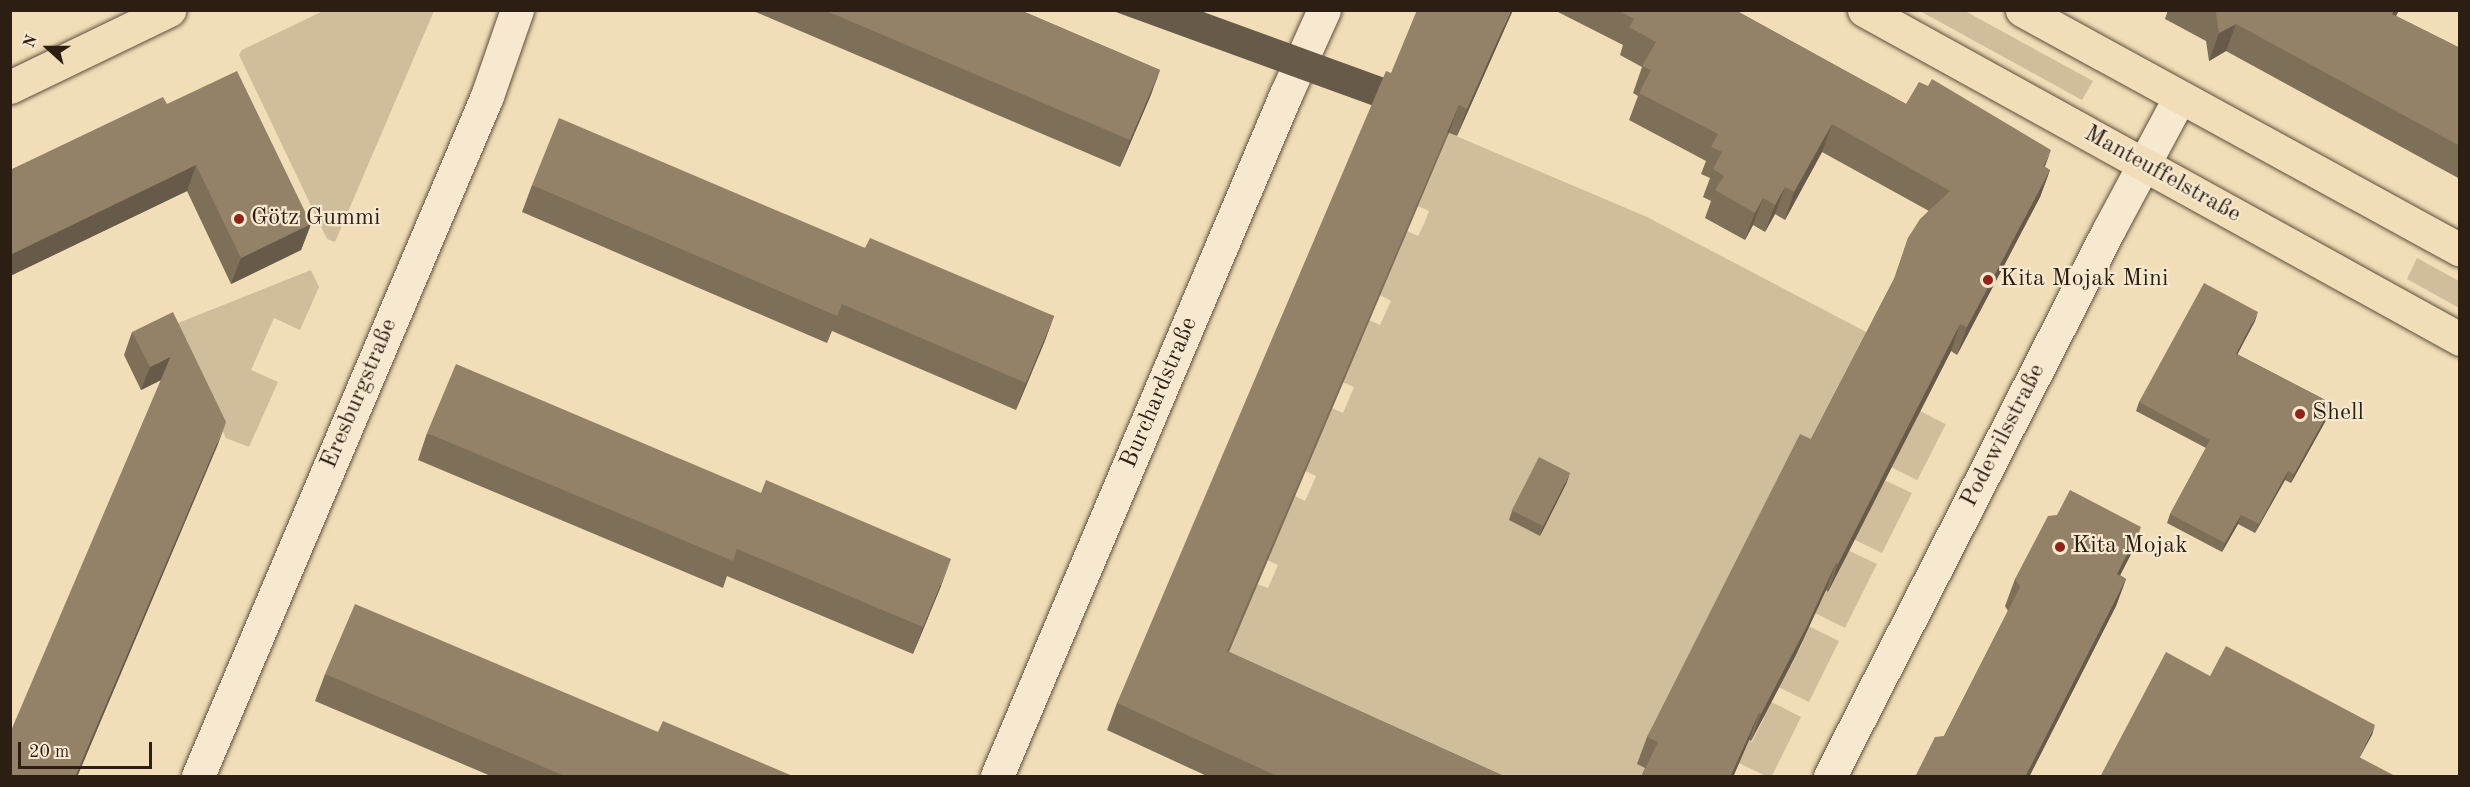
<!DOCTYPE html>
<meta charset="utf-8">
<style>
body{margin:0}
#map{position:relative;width:2470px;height:787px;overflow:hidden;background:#f1ddb7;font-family:"Old Standard TT",serif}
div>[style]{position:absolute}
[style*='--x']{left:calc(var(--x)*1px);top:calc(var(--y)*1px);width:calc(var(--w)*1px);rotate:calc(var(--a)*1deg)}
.green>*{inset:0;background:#d0bd9b;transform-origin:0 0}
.roads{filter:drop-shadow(0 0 2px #5e4e3c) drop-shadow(0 0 2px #5e4e3c)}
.minor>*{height:33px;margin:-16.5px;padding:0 16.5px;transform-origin:16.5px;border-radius:16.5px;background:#f6e9d0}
.major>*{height:33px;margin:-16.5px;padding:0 16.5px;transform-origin:16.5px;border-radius:16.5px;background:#f1ddb7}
.wall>*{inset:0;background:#7e6f59}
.shaded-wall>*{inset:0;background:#675a49;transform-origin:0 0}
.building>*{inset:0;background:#938168;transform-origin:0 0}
.dots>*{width:16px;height:16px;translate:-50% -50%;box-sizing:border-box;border:3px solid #f6e9d0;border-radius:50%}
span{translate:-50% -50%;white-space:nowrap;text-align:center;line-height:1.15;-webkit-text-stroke:4.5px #f6e9d0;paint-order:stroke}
.street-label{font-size:24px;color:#2d1e13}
.poi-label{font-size:24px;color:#2d1e13}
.left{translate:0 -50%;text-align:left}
.frame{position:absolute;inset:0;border:12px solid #2d1e13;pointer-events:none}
.north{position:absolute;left:18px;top:18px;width:60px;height:60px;-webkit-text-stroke:4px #f6e9d0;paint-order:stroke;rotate:291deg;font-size:16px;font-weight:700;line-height:24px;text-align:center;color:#2d1e13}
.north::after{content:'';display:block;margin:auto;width:21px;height:27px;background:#2d1e13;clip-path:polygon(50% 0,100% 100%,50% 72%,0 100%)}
.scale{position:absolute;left:18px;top:742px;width:134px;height:27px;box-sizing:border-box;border:3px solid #2d1e13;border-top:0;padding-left:8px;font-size:18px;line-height:21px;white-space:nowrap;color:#2d1e13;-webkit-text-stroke:4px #f6e9d0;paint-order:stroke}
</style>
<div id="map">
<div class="green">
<div style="clip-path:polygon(323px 11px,434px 11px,335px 242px,327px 239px,239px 55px,242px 50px)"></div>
<div style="clip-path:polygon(1920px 11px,1965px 11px,2093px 81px,2082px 100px)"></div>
<div style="clip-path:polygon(1449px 133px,1647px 217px,1870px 334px,1638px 764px,1648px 769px,1644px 776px,1422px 776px,1207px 672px,1257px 584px,1268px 588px,1278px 565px,1267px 560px,1295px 496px,1305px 501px,1311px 488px,1316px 476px,1305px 471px,1332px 408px,1343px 413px,1354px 387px,1342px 382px,1369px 320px,1380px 325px,1391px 301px,1380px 295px,1407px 231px,1418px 236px,1424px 224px,1429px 211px,1418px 206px)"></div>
<div style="clip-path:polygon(2417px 258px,2459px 281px,2459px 308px,2407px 279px)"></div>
<div style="clip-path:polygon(311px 270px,319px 287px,300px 330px,274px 318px,251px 370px,278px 382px,249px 447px,226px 438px,173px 325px)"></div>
<div style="left:1920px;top:411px;width:29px;height:63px;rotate:27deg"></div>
<div style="clip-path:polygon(1884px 480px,1912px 493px,1882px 553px,1843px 534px)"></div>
<div style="clip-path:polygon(1837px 545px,1877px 564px,1845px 628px,1805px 608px,1817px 586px,1829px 591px,1840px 569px)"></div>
<div style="clip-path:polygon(1798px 621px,1839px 641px,1809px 702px,1768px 682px,1791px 666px,1802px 644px)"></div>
<div style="clip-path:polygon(1760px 696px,1801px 717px,1772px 776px,1766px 776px,1728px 758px,1740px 736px,1752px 742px,1764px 718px,1753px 712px)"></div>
</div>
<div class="roads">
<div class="minor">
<div style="--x:198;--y:776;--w:739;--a:-66.97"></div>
<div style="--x:487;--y:96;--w:91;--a:-70.8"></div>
<div style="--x:997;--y:776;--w:741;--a:-67.04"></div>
<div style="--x:1286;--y:94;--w:92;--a:-65.7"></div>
<div style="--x:1830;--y:776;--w:612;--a:-62.97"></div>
<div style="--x:2108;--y:231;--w:152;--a:-61.8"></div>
</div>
<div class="major">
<div style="--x:1864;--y:10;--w:681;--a:28.9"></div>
<div style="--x:2022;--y:10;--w:499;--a:28.7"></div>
<div style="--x:10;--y:87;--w:177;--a:-25.8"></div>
</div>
</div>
<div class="wall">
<div style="clip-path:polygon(751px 10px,1020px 10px,1160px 70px,1150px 97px,1120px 167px)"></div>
<div style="clip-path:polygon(1513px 10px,1457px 136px,1449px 133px,1229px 652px,1506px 777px,1209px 777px,1107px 730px,1117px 703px)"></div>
<div style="clip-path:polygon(1554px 10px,1735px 10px,1906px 104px,2045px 167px,2050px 170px,2040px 197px,1957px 355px,1951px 351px,1828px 592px,1826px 590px,1796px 655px,1751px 741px,1749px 740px,1733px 777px,1641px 777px,1645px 768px,1637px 764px,1647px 737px,1811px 439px,1894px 279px,1908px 238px,1929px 211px,1822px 152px,1785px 220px,1775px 214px,1765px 232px,1753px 225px,1745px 240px,1705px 218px,1711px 201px,1703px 197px,1710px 178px,1701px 174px,1706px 161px,1629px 120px,1638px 96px,1633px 93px,1642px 67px,1620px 55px,1623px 45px)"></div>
<div style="clip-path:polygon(2168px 10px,2399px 10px,2396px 16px,2460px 48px,2460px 179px,2226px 51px,2209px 61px,2206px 41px,2165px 19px)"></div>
<div style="clip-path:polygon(167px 104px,311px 224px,301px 250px,231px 284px,187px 191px,10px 276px,10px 170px)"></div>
<div style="clip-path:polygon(532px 185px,865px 248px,1054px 316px,1044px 343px,1016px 410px,832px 331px,827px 343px,522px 212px)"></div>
<div style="clip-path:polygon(2255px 321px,2237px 354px,2333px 404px,2330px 413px,2291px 483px,2285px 480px,2255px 533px,2238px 524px,2222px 552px,2167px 523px,2170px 514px,2206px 448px,2136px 411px,2139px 402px)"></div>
<div style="clip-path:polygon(132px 332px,218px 444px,77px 777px,10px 777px,161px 380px,141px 390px,124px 355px)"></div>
<div style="clip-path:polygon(427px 433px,941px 586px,913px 654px,727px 576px,723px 588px,418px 460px)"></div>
<div style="clip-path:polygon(1567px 482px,1540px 536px,1509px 520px,1512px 511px)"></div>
<div style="clip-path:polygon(2131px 554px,2120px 575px,2126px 579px,2116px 606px,2029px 777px,1915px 777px,1944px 736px,2008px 611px,2005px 606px,2015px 579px)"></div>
<div style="clip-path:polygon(325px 674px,658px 732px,795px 777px,493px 777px,315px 701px)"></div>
</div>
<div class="shaded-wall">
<div style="clip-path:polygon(1511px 10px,1513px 10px,1457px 136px,1467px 109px)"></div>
<div style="clip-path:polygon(2394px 10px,2399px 10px,2382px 42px,2392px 14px)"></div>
<div style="clip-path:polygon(2236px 24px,2226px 51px,2209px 61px,2219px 33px)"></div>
<div style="clip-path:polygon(1160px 70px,1150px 97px,1120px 167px,1130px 140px)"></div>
<div style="left:1459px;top:105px;width:30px;height:593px;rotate:110deg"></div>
<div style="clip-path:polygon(1832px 124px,1822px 152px,1785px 220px,1794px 192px)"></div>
<div style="clip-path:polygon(2051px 150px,2041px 177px,2043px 166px)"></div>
<div style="clip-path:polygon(196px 165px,187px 191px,10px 276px,10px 255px)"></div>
<div style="clip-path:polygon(2050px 170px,2040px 197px,1957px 355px,1967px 327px)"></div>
<div style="clip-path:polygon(1785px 187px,1775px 214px,1765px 232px,1775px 205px)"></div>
<div style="clip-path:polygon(1763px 198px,1753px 225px,1745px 240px,1755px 213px)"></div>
<div style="clip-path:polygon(311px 224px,301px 250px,231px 284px,241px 258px)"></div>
<div style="clip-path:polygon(2258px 312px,2255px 321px,2233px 363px,2236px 354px)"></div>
<div style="clip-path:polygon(1054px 316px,1044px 343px,1016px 410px,1026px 383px)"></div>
<div style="clip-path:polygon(1960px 324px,1951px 351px,1828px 592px,1838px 564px)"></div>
<div style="clip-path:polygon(171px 356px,163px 379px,141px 390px,150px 367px)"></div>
<div style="clip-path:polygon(2333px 404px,2330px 413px,2291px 483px,2294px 474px)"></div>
<div style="clip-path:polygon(226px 422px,218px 444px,77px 777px,75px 777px)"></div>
<div style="clip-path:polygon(2288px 471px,2285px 480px,2255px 533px,2259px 524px)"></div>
<div style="clip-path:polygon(1570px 473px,1567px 482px,1540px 536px,1543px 527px)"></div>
<div style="clip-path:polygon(2241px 515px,2238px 524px,2222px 552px,2225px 543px)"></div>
<div style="clip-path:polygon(2141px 527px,2131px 554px,2107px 601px,2117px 574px)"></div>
<div style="clip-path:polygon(951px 559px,941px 586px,913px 654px,923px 627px)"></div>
<div style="clip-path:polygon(1836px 563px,1826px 590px,1796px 655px,1751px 741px,1761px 714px)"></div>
<div style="clip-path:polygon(2126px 579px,2116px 606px,2029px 777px,2025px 777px)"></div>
<div style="clip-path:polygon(1759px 713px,1749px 740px,1733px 777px,1730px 777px)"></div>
<div style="clip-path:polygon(2375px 725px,2372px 735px,2355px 766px,2359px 757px)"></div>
</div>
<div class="building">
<div style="clip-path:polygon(824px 10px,1020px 10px,1160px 70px,1130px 140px)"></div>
<div style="clip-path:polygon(1417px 10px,1511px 10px,1467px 109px,1459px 105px,1227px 651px,1506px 777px,1279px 777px,1117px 703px,1386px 71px,1391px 73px)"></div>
<div style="clip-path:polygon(1618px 10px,1735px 10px,1906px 104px,1919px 82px,1928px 86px,1932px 79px,2051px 150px,2043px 166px,2050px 170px,1967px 327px,1960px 324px,1838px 564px,1836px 563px,1806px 628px,1761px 714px,1759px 713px,1730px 777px,1641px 777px,1658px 742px,1647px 737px,1800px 434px,1811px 439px,1896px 275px,1908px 238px,1920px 219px,1950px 191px,1832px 124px,1794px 192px,1785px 187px,1775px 205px,1763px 198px,1755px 213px,1715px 190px,1724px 176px,1713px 169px,1722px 152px,1711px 147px,1718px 134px,1639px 93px,1651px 70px,1642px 66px,1656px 42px,1629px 27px,1634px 19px)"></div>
<div style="clip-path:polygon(2212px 10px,2394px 10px,2392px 14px,2460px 48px,2460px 146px,2236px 24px,2219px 33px,2216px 13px)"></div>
<div style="clip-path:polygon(237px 71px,311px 224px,241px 258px,196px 165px,10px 255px,10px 170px,163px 97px,167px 104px)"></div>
<div style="clip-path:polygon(559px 118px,865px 248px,870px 238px,1054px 316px,1026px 383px,842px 304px,837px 316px,532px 185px)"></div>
<div style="clip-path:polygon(2204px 283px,2258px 312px,2236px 354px,2333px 404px,2294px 474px,2288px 471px,2259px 524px,2241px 515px,2225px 543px,2170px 514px,2210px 440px,2139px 402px)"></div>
<div style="clip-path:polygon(173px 312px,226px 422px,75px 777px,10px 777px,10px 733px,171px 356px,150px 367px,132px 332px)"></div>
<div style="clip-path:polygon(456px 364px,761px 493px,766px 480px,951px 559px,923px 627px,737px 549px,733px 561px,427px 433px)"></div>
<div style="left:1539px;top:457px;width:35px;height:60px;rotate:27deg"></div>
<div style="clip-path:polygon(2070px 490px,2141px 527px,2117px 574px,2126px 579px,2025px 777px,1915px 777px,1935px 737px,1944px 736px,2020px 587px,2015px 579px,2048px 516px,2057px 515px)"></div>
<div style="clip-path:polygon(355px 604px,658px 732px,663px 721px,795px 777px,567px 777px,325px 674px)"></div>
<div style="clip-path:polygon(2226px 646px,2375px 725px,2359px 757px,2397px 777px,2100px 777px,2166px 652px,2210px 676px)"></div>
</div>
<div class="dots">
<div style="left:239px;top:219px;background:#8f2418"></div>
<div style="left:1988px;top:280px;background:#8f2418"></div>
<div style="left:2300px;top:414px;background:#8f2418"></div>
<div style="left:2060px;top:547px;background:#8f2418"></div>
</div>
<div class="street-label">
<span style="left:2162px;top:175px;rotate:29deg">Manteuffelstraße</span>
<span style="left:1160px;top:393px;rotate:-67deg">Burchardstraße</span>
<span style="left:360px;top:394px;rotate:-67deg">Eresburgstraße</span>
<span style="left:2004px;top:436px;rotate:-63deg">Podewilsstraße</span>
</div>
<div class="poi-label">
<span class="left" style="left:251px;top:219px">Götz Gummi</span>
<span class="left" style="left:2000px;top:280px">Kita Mojak Mini</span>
<span class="left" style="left:2312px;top:414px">Shell</span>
<span class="left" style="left:2072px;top:547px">Kita Mojak</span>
</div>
<div class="frame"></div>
<div class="north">N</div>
<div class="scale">20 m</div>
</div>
